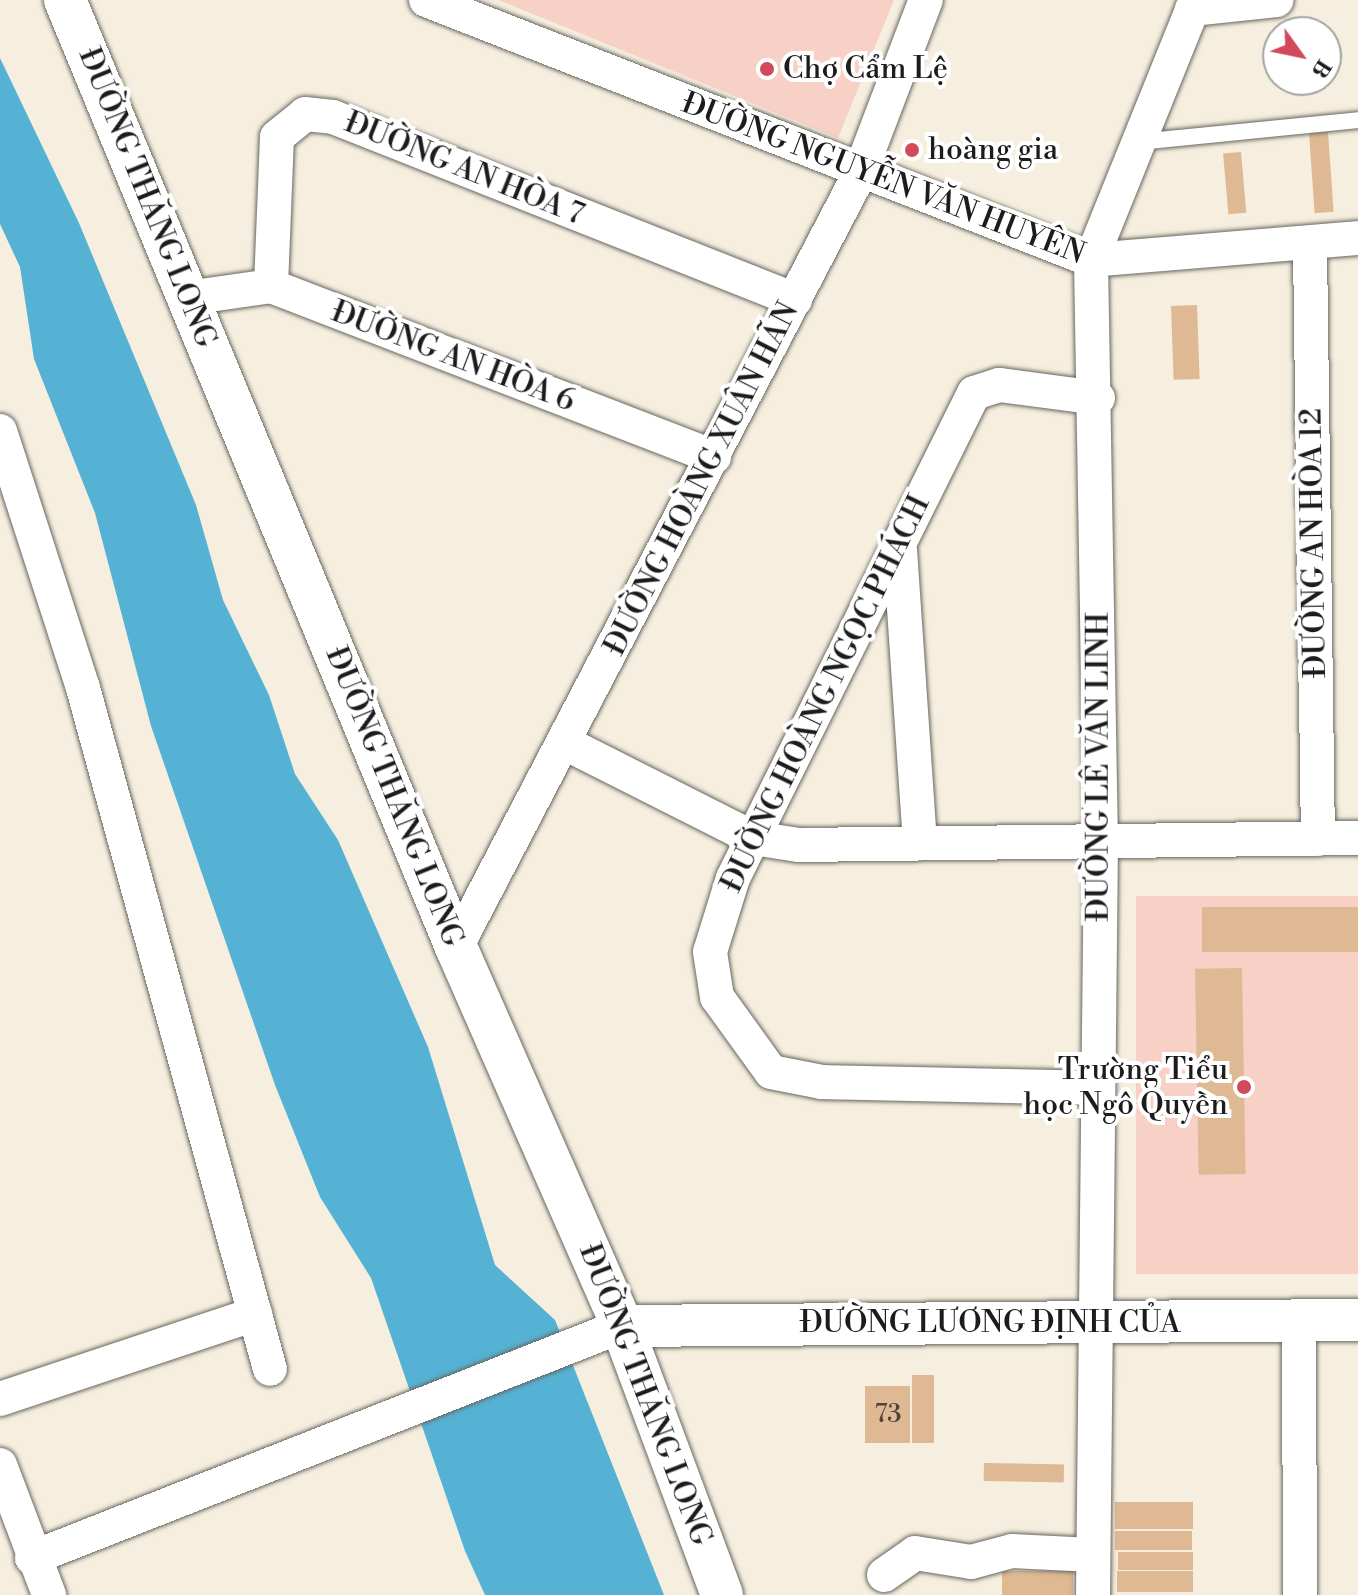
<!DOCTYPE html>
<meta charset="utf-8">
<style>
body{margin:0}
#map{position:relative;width:1358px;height:1595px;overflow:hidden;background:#f6efdf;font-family:"Libre Bodoni",serif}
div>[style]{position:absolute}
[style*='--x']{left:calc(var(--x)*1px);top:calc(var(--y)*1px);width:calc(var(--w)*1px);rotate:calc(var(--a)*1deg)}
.built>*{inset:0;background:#f7d1c6;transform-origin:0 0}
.water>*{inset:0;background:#56b2d4}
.building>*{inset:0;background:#dfb894;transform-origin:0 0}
.roads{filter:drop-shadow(0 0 2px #686660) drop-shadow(0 0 2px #686660)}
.service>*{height:16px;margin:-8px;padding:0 8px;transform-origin:8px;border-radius:8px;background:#fff}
.minor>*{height:34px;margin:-17px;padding:0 17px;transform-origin:17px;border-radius:17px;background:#fff}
.tertiary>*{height:42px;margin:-21px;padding:0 21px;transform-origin:21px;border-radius:21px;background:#fff}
.dots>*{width:22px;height:22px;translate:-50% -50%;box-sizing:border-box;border:4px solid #fff;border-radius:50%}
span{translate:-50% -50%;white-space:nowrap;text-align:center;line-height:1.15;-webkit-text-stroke:8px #fff;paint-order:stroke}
.number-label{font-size:26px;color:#4d433a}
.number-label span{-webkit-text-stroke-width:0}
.poi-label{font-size:30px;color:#1c1c1c}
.left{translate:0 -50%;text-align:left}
.right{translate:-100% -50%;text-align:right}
.street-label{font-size:30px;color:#1c1c1c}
.north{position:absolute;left:1262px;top:16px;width:80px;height:80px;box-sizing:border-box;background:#fff;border:2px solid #a4a4a4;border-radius:50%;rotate:123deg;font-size:22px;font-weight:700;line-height:32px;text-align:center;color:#1c1c1c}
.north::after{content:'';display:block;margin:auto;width:28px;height:36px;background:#d1495b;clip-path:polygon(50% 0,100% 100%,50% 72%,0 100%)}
</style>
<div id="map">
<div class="built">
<div style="clip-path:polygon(498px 0,894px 0,838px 138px)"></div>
<div style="left:1358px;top:896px;width:378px;height:222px;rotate:90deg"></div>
</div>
<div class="water">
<div style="clip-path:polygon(0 58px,79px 223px,196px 505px,223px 600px,269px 695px,295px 774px,338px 840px,428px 1047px,495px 1265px,555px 1320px,664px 1595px,485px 1595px,465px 1551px,371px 1278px,320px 1197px,275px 1085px,151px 726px,95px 513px,34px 359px,20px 267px,0 224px)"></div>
</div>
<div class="building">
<div style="left:1328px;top:132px;width:80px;height:19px;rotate:86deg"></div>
<div style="left:1241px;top:152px;width:61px;height:18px;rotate:85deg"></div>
<div style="left:1197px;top:305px;width:74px;height:26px;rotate:88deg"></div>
<div style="left:1358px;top:907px;width:45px;height:156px;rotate:90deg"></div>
<div style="left:1242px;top:968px;width:206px;height:47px;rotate:89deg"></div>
<div style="left:912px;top:1375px;width:22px;height:68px"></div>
<div style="left:910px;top:1386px;width:57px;height:45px;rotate:90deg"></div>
<div style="left:984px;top:1463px;width:80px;height:18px;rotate:1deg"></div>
<div style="left:1193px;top:1502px;width:27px;height:78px;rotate:90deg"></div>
<div style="left:1192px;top:1531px;width:19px;height:77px;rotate:90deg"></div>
<div style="left:1118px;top:1552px;width:75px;height:18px"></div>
<div style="left:1073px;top:1571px;width:24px;height:71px;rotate:90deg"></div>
<div style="left:1193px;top:1571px;width:21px;height:76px;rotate:90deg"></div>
</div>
<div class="roads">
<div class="service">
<div style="--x:1139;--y:142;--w:220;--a:-5.7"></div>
</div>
<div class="minor">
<div style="--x:426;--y:0;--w:714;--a:21.35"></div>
<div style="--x:1091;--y:260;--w:268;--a:-4.7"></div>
<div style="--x:1192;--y:9;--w:85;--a:-6"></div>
<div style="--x:1310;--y:247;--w:592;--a:89.23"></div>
<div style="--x:271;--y:286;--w:149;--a:-87.7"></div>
<div style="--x:277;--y:137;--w:36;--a:-39"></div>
<div style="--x:305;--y:114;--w:28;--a:6"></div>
<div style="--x:333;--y:117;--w:497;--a:21.6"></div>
<div style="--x:188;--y:298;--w:84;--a:-8.2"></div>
<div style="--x:271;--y:286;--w:475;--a:21.1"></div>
<div style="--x:1098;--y:398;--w:100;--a:-172.5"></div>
<div style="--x:999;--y:385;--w:26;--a:162"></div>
<div style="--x:974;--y:393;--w:542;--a:116.42"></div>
<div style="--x:733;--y:878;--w:77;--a:107.3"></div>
<div style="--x:710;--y:952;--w:46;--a:81.2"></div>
<div style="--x:717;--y:997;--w:92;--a:54.2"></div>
<div style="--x:771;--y:1072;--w:52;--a:11.1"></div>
<div style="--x:822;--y:1082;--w:276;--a:1.2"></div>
<div style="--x:0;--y:431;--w:270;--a:72.1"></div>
<div style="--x:83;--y:688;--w:706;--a:74.65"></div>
<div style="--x:900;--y:550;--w:294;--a:86.1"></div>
<div style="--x:565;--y:743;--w:211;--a:26.8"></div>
<div style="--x:753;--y:838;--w:47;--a:8.7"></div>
<div style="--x:799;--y:845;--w:559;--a:-0.72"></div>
<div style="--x:456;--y:947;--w:871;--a:-62.43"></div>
<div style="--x:859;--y:175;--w:187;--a:-69.1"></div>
<div style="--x:1299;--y:1320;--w:275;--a:89.8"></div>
<div style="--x:0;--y:1399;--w:269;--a:-18.4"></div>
<div style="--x:0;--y:1465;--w:139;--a:69.3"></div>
<div style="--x:32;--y:1558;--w:634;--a:-21.47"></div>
<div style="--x:884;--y:1575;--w:38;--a:-35"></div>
<div style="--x:915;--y:1553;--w:57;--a:9.1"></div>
<div style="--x:971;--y:1562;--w:42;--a:-15"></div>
<div style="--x:1012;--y:1551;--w:81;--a:2.8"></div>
<div style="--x:1093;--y:1595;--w:750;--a:-89.39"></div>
<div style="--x:1101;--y:845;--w:585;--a:-90.98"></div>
<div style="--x:1091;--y:260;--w:280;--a:-68"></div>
</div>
<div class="tertiary">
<div style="--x:65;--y:0;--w:1025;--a:67.57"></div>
<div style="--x:456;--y:947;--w:414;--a:66.3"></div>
<div style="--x:622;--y:1326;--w:287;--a:69.6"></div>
<div style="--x:622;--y:1326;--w:736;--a:-0.47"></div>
</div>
</div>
<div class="dots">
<div style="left:767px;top:69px;background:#d1495b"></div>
<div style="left:912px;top:150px;background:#d1495b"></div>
<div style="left:1244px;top:1087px;background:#d1495b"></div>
</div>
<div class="number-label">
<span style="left:888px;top:1415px">73</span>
</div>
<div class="poi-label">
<span class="left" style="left:783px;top:69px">Chợ Cẩm Lệ</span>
<span class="left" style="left:928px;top:150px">hoàng gia</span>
<span class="right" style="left:1228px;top:1087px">Trường Tiểu<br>học Ngô Quyền</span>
</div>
<div class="street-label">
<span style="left:464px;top:169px;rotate:22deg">ĐƯỜNG AN HÒA 7</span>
<span style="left:883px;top:179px;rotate:21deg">ĐƯỜNG NGUYỄN VĂN HUYÊN</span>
<span style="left:147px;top:198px;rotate:68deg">ĐƯỜNG THĂNG LONG</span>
<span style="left:453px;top:357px;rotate:21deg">ĐƯỜNG AN HÒA 6</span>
<span style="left:702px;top:479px;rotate:-63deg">ĐƯỜNG HOÀNG XUÂN HÃN</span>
<span style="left:1314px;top:543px;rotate:-91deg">ĐƯỜNG AN HÒA 12</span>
<span style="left:826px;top:694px;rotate:-64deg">ĐƯỜNG HOÀNG NGỌC PHÁCH</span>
<span style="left:1099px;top:767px;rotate:-90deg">ĐƯỜNG LÊ VĂN LINH</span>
<span style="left:394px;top:797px;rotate:68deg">ĐƯỜNG THĂNG LONG</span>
<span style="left:990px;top:1323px">ĐƯỜNG LƯƠNG ĐỊNH CỦA</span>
<span style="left:645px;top:1395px;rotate:69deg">ĐƯỜNG THĂNG LONG</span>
</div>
<div class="north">B</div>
</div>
